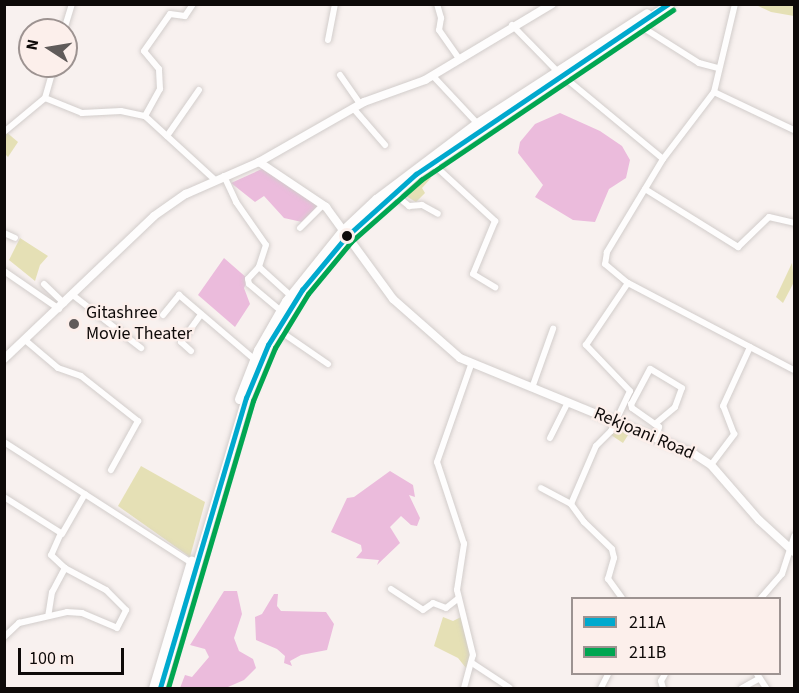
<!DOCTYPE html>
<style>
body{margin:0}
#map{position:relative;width:799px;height:693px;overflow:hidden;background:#f8f1ef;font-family:"Source Sans 3",sans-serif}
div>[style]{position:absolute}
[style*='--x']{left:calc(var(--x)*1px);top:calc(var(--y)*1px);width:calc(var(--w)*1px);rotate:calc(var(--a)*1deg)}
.green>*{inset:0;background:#e5e0b5}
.water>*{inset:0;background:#ebbbdc}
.roads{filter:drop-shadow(0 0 2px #d2cdcb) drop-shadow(0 0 2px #d2cdcb)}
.street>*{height:6px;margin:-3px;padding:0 3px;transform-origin:3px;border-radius:3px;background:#fefdfd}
.secondary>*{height:8px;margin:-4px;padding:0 4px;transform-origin:4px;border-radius:4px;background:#fefdfd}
.primary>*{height:9px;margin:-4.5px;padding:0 4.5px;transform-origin:4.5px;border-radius:4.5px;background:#fefdfd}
.bus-1>*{height:4.5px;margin:-2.25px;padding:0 2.25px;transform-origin:2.25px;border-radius:2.25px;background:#00a9ce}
.bus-2>*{height:4.5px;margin:-2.25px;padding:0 2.25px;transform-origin:2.25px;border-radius:2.25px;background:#00a651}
.dots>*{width:16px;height:16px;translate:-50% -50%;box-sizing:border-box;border:3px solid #fcefeb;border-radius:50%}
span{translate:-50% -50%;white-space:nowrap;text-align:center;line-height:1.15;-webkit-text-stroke:5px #fcefeb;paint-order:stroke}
.poi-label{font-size:18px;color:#0e0a09}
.left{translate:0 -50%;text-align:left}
.street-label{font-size:18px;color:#0e0a09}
.frame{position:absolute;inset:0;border:6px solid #0e0a09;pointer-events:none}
.legend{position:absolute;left:571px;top:597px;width:210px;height:78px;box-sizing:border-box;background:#fcefeb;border:2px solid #9d9391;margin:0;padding:8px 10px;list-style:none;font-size:18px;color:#0e0a09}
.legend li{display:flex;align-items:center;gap:12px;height:30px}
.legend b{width:30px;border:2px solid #9d9391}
.north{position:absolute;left:18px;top:18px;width:60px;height:60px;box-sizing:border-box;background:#fcefeb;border:2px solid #9d9391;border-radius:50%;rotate:282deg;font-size:16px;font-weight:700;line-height:24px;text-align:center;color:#0e0a09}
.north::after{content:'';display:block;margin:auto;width:21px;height:27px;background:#605b5a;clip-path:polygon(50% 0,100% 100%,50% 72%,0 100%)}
.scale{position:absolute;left:18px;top:648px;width:106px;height:27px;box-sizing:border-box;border:3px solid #0e0a09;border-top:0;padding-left:8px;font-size:18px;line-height:21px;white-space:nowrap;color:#0e0a09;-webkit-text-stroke:4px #fcefeb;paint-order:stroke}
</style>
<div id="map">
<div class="green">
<div style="clip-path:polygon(756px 5px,794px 5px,794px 16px,771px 12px)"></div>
<div style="clip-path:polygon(5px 131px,18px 142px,8px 157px,5px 154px)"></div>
<div style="clip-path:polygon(423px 171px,431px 178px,422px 188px,425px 193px,416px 202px,399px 192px)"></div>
<div style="clip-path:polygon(20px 238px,48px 256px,40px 265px,35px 281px,9px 260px)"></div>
<div style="clip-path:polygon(792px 263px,794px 282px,783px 303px,776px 297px)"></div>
<div style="clip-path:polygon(616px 426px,630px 432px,623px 443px,611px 435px)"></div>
<div style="clip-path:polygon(141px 466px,205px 502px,190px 557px,118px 506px)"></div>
<div style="clip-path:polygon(465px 615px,473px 655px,470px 673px,458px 658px,434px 646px,443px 617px,453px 621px)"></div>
</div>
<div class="water">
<div style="clip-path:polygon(560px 113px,600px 131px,622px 146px,630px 160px,626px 178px,609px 189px,595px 222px,573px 220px,535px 197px,543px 185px,518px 153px,520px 142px,535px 124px)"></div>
<div style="clip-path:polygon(264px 168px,319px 206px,302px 222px,284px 218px,264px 196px,255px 202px,231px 183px)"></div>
<div style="clip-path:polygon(224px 258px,248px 279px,244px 288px,250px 304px,235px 327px,198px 295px)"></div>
<div style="clip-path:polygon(390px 471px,413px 485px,415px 497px,409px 495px,420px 518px,417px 526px,411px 525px,401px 516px,390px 527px,400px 543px,377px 565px,379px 560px,356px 558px,362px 551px,361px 545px,331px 532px,347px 498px,354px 497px)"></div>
<div style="clip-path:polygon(224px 591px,237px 591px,242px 614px,234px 638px,239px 651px,253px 659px,256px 668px,244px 680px,228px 687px,180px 688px,185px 675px,192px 677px,209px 657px,205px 649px,190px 645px)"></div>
<div style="clip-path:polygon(274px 594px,278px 594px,277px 606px,281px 611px,326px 612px,334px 624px,327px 650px,301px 655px,290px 661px,292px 666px,284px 663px,285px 656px,277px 649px,256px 640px,255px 617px,262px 614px)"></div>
</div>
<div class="roads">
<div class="street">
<div style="--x:437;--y:4;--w:15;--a:74"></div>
<div style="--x:441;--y:18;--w:12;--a:99"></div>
<div style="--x:439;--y:30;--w:33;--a:55"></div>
<div style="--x:512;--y:25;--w:66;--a:45.6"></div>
<div style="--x:558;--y:72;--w:136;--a:39.6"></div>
<div style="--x:663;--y:159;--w:84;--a:-52.7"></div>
<div style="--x:714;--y:92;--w:89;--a:25.4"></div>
<div style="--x:639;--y:25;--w:71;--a:32.3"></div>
<div style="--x:699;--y:63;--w:20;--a:15"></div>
<div style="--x:64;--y:30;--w:27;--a:-73"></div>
<div style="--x:25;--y:40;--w:6;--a:31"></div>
<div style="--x:328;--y:40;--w:37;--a:-79"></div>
<div style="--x:340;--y:75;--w:35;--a:55"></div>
<div style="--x:433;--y:76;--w:64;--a:46.9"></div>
<div style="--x:714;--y:92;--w:90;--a:-76.6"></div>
<div style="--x:45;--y:98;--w:40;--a:22"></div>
<div style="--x:82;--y:113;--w:39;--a:-3"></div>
<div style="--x:121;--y:111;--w:25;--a:12"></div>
<div style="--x:145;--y:116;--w:93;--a:42.4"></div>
<div style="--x:353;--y:108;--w:49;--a:49.1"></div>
<div style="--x:145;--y:116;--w:31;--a:-61"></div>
<div style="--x:160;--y:89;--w:20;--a:-93"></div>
<div style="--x:159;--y:69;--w:23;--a:-130"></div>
<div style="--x:144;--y:51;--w:45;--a:-54.9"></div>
<div style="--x:170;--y:14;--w:15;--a:8"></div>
<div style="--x:185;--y:16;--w:14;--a:-56"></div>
<div style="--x:4;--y:132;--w:53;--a:-39.7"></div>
<div style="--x:45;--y:98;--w:33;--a:-74"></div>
<div style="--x:167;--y:136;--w:56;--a:-55.2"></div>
<div style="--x:663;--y:159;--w:109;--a:121.1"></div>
<div style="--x:607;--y:252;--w:12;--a:99"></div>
<div style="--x:605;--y:264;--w:30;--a:40"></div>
<div style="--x:628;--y:283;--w:187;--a:27.7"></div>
<div style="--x:432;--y:163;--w:86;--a:42.6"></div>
<div style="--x:495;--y:221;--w:57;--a:112.5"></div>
<div style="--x:473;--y:274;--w:26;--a:31"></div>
<div style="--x:224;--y:176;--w:29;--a:65"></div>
<div style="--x:236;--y:202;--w:52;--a:55.1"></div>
<div style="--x:266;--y:245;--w:23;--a:108"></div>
<div style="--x:259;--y:267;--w:42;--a:42.1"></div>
<div style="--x:645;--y:189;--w:110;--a:31.9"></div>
<div style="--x:738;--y:247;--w:43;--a:-44.1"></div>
<div style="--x:769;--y:217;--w:26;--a:13"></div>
<div style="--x:393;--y:193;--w:21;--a:39"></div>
<div style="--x:409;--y:206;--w:13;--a:-4"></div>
<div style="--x:422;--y:205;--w:18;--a:29"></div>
<div style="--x:300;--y:228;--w:33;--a:-45"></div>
<div style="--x:4;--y:233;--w:12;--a:24"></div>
<div style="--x:259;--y:267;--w:16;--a:133"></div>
<div style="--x:248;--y:279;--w:5;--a:79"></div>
<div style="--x:249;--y:284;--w:40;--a:40"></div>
<div style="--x:4;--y:271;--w:67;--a:34.6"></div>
<div style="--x:44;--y:284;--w:28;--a:44"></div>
<div style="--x:74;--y:296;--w:85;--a:37.8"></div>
<div style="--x:163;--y:315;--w:26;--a:-51"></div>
<div style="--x:179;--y:295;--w:99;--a:40.5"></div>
<div style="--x:277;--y:329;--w:62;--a:34.5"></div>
<div style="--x:25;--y:340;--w:43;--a:40.3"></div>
<div style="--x:58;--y:368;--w:24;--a:19"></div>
<div style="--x:81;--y:376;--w:73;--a:38.3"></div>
<div style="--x:138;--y:421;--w:56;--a:118.9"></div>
<div style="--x:191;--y:351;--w:13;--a:-138"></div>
<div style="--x:181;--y:342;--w:34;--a:-54"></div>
<div style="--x:532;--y:388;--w:63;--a:-70.4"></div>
<div style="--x:655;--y:424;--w:26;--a:-40"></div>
<div style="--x:675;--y:407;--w:20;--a:-70"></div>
<div style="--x:682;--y:388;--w:37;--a:-149"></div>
<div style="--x:650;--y:369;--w:40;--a:118"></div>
<div style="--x:631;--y:404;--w:4;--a:76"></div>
<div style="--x:632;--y:408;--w:33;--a:35"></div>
<div style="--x:659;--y:427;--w:12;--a:104"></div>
<div style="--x:550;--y:438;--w:40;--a:-63.4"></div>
<div style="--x:4;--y:442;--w:221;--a:32.8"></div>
<div style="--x:711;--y:465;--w:39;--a:-53"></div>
<div style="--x:734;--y:434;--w:30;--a:-111"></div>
<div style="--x:723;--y:406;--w:65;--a:-65.4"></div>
<div style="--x:541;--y:488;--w:34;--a:28"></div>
<div style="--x:4;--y:497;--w:67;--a:32.3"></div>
<div style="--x:61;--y:533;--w:24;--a:114"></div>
<div style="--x:51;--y:555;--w:19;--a:43"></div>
<div style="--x:62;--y:534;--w:46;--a:-60.1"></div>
<div style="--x:391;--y:589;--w:38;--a:33"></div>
<div style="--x:423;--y:610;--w:12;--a:-35"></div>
<div style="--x:433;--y:603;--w:14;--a:21"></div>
<div style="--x:446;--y:608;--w:16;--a:-38"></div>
<div style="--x:622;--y:598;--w:24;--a:-126"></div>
<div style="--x:608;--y:579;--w:22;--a:-74"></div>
<div style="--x:614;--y:558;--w:9;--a:-103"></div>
<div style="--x:612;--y:549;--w:39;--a:-136"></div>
<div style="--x:584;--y:522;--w:22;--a:-126"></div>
<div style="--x:571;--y:504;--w:63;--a:-66.7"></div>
<div style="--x:596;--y:446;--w:21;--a:-45"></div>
<div style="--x:611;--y:431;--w:44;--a:-64.6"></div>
<div style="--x:630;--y:391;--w:64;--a:-133.7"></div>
<div style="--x:586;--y:345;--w:75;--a:-55.9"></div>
<div style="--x:761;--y:598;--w:32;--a:-49"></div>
<div style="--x:782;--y:574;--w:40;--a:-72"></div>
<div style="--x:4;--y:637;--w:21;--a:-43"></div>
<div style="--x:19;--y:623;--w:49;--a:-12.9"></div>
<div style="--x:67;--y:612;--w:15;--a:4"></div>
<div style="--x:82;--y:613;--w:38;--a:23"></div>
<div style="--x:117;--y:628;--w:20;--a:-63"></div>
<div style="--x:126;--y:610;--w:28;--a:-135"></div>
<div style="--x:106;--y:590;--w:47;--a:-151.8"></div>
<div style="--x:65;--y:568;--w:27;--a:118"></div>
<div style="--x:52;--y:592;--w:24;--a:99"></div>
<div style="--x:472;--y:663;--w:45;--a:33.3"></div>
<div style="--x:757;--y:674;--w:17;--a:57"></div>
<div style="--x:464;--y:688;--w:34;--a:-75"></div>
<div style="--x:473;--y:655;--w:67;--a:-103.8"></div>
<div style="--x:457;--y:590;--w:47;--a:-81.3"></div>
<div style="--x:464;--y:544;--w:86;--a:-108.2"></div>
<div style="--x:437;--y:462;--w:103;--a:-70.7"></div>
<div style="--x:601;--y:688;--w:16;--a:-63"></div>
<div style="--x:663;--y:688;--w:7;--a:-106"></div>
<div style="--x:661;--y:681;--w:8;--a:-60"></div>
<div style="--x:742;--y:688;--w:18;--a:-29"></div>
</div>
<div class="secondary">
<div style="--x:259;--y:162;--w:81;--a:33.9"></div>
<div style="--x:326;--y:207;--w:114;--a:53.9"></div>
<div style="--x:393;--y:299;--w:89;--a:41.4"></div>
<div style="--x:460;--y:358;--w:253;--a:22.3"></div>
<div style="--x:694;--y:454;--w:20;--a:33"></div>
<div style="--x:711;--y:465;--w:73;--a:48.9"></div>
<div style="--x:759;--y:520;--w:47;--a:42.4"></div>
<div style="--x:4;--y:359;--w:207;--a:-43.6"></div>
<div style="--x:154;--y:216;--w:39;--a:-35"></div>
<div style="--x:186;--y:194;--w:80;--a:-23.7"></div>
<div style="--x:259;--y:162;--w:121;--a:-29.7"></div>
<div style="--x:364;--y:102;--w:65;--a:-19.8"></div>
<div style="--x:425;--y:80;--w:148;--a:-30.9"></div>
</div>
<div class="primary">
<div style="--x:239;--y:399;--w:53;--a:-68.8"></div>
<div style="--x:258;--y:350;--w:56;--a:-60.3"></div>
<div style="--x:286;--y:301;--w:90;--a:-51.3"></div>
<div style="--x:342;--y:231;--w:47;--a:-43.3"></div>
<div style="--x:376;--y:199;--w:126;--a:-37"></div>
<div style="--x:477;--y:123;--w:202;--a:-32.9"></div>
<div style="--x:153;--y:688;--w:133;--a:-73.3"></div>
<div style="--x:160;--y:688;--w:302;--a:-73.5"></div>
<div style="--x:246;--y:398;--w:57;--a:-67.5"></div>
<div style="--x:268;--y:345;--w:65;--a:-58.3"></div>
<div style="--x:302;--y:290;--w:69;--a:-50.3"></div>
<div style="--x:346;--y:237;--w:94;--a:-42"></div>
<div style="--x:416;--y:174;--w:305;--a:-33.9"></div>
</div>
</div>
<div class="bus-1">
<div style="--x:160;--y:688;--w:302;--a:-73.5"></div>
<div style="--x:246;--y:398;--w:57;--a:-67.5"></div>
<div style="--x:268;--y:345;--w:65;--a:-58.3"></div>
<div style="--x:302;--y:290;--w:69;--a:-50.3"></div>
<div style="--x:346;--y:237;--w:94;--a:-42"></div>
<div style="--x:416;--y:174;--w:304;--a:-34"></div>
</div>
<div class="bus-2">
<div style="--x:168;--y:688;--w:299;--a:-73.5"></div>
<div style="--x:253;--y:401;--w:57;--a:-67.5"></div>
<div style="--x:275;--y:348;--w:63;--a:-58.6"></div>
<div style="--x:308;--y:294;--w:67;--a:-50.4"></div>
<div style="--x:351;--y:242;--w:94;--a:-41.5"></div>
<div style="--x:421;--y:180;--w:304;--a:-34"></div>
</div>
<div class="dots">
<div style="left:347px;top:236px;background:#0e0a09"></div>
<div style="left:74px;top:324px;background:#605b5a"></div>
</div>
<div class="poi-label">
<span class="left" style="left:86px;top:324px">Gitashree<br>Movie Theater</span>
</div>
<div class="street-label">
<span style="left:644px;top:434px;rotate:23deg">Rekjoani Road</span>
</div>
<div class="frame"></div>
<ul class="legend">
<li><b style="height:8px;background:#00a9ce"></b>211A</li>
<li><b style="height:8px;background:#00a651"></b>211B</li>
</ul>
<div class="north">N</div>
<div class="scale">100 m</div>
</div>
